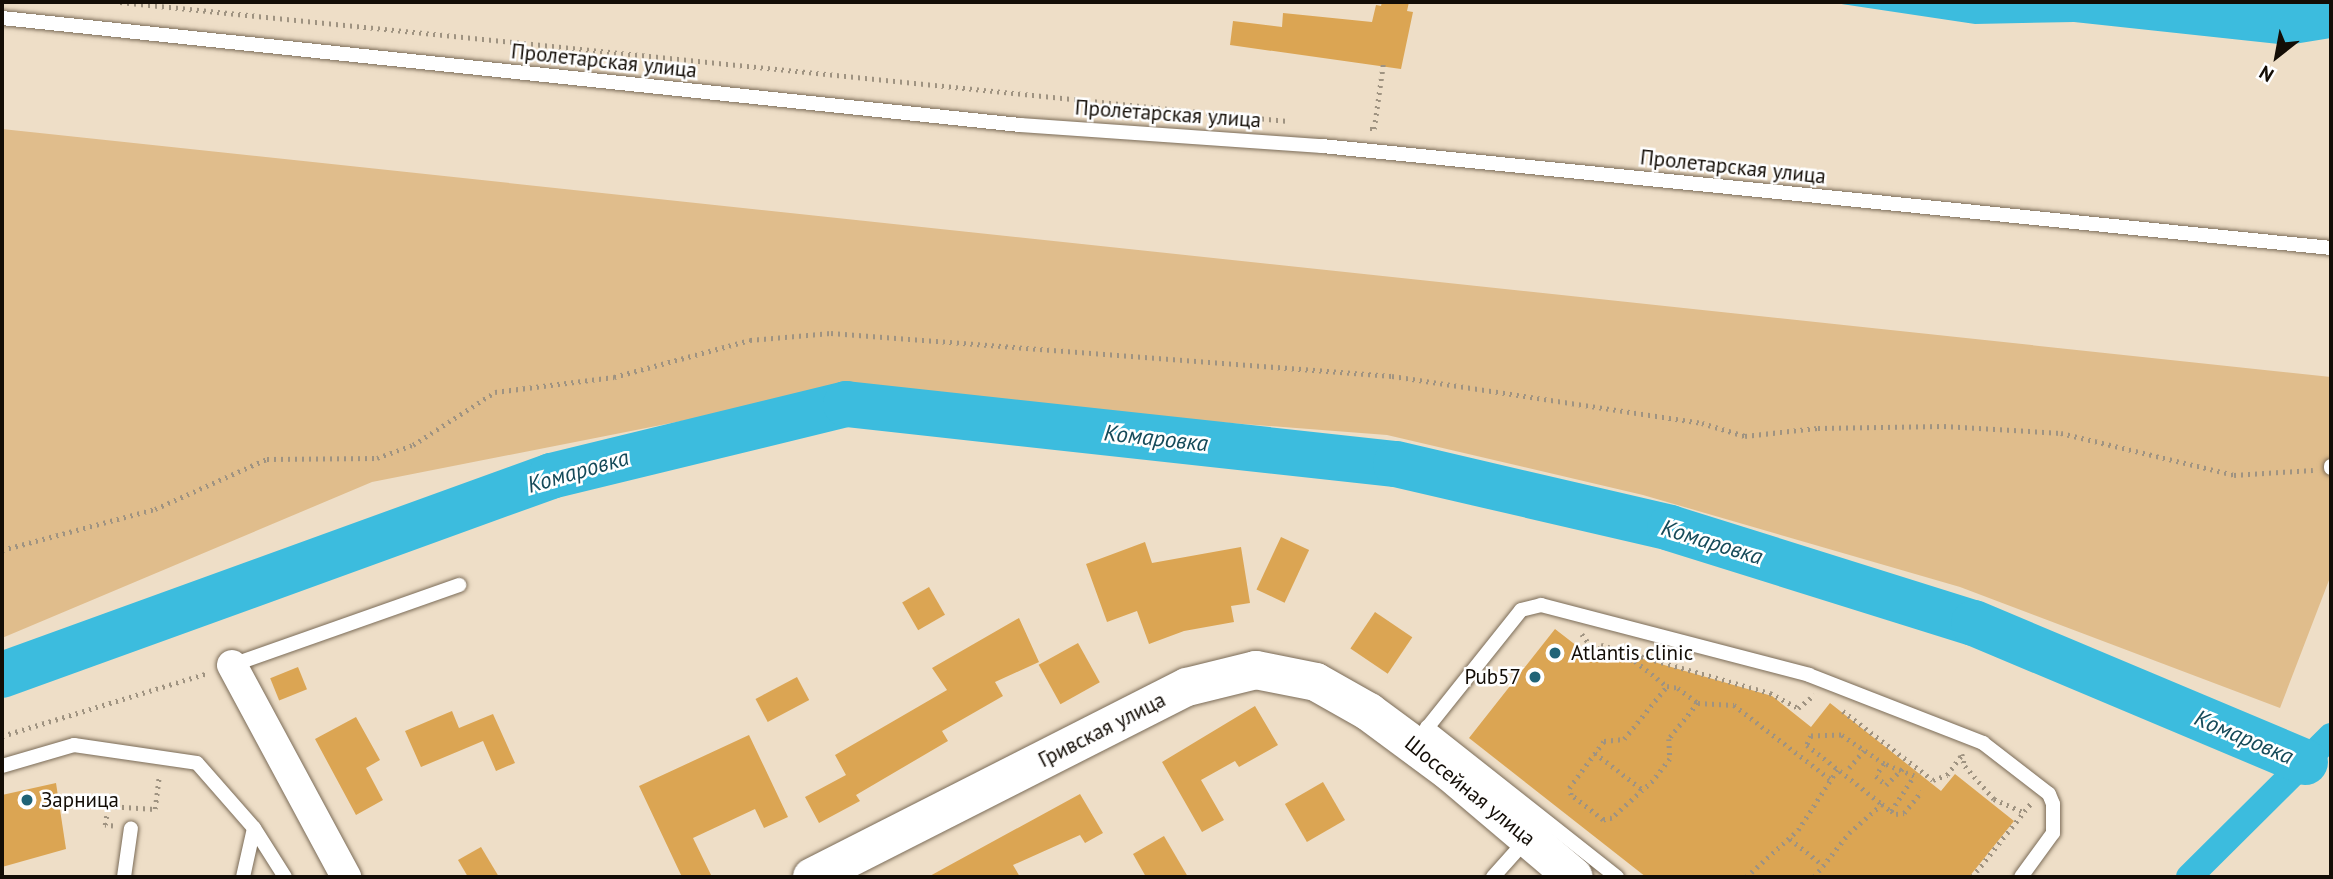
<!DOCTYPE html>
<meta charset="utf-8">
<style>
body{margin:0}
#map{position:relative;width:2333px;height:879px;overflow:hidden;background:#eedec7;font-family:"PT Sans",sans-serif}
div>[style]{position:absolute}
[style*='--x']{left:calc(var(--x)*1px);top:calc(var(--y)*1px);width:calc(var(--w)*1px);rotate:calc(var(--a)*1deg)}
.green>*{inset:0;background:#e0bd8c}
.water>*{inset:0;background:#3cbcde}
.canal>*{height:26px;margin:-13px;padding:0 13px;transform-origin:13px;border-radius:13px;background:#3cbcde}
.river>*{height:46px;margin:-23px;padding:0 23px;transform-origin:23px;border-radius:23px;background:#3cbcde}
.building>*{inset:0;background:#dba553;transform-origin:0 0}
.path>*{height:4.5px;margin-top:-2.25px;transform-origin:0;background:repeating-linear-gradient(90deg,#9f9381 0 2px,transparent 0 7px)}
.roads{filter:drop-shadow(0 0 2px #7b6c58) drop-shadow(0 0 2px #7b6c58)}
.lane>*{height:14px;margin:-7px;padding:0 7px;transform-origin:7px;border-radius:7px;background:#fff}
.street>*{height:30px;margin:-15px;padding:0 15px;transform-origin:15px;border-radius:15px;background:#fff}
.secondary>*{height:38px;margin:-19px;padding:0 19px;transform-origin:19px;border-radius:19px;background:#fff}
.dots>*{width:19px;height:19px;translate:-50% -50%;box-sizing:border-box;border:4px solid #fff;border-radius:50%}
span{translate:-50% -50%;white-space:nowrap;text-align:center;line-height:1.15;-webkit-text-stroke:5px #fff;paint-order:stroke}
.street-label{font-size:21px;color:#130d06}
.poi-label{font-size:21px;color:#130d06}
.left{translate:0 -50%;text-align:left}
.right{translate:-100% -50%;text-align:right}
.water-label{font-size:23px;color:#154a59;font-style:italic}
.frame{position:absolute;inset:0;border:4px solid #130d06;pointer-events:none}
.north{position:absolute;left:2242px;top:21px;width:70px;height:70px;-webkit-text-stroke:5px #fff;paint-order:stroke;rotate:211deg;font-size:19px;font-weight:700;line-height:28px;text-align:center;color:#130d06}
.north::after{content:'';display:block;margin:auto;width:24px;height:32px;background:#130d06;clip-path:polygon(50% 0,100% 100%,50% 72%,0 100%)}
</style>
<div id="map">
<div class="green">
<div style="clip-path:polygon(2px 129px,2331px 377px,2331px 575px,2280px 708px,1960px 587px,1643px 495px,1387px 435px,829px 392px,372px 482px,2px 638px)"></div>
</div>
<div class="water">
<div style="clip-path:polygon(1828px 2px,2331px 2px,2331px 38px,2288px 45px,2074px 22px,1975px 24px)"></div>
</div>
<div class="canal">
<div style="--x:2189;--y:877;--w:200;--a:-44.8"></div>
</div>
<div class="river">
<div style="--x:2;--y:675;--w:584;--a:-19.92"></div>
<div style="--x:551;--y:476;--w:304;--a:-13.7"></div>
<div style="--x:846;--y:404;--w:553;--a:6.23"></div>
<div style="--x:1396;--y:464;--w:281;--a:13.1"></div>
<div style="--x:1670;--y:528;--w:318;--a:17.4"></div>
<div style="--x:1974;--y:623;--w:359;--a:22.8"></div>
</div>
<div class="building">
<div style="clip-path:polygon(1382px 2px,1409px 2px,1407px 11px,1413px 12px,1401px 69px,1230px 45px,1233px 21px,1282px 27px,1283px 13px,1372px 22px,1376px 5px,1381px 6px)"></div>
<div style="left:1281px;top:537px;width:31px;height:58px;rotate:25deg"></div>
<div style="clip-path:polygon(1145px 542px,1152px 563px,1241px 547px,1250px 603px,1231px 606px,1234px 622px,1184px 631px,1149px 644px,1137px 611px,1107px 622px,1086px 564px)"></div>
<div style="left:929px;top:587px;width:32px;height:31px;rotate:60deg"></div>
<div style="left:1375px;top:612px;width:45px;height:44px;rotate:34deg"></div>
<div style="clip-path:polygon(1019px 618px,1039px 662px,995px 682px,1003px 696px,942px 731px,948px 741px,856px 795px,860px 801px,819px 823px,805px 797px,846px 775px,835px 755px,947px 690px,932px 668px)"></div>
<div style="clip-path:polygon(1555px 629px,1595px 660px,1605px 648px,1772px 696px,1811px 727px,1830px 703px,1941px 791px,1955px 774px,2014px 821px,1969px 877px,1646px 877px,1469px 738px)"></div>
<div style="left:1078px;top:643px;width:45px;height:45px;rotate:61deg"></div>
<div style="left:298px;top:667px;width:24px;height:30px;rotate:68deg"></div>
<div style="left:797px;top:677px;width:26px;height:47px;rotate:62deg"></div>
<div style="clip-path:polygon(1255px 706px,1278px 745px,1239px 767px,1235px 761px,1201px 780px,1224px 820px,1202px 832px,1162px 762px)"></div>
<div style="clip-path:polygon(452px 711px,459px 728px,493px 714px,515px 763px,496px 771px,483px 741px,421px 767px,405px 731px)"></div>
<div style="clip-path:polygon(356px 717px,380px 760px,366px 768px,383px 800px,356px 815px,315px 739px)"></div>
<div style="clip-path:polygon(749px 735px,788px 817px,764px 828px,755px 809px,693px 838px,712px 877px,682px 877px,639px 786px)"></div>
<div style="left:1323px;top:782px;width:44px;height:44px;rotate:60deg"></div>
<div style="clip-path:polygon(56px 783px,66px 849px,2px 867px,2px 795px)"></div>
<div style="clip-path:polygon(1080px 794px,1103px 833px,1085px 843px,1080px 835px,1013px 865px,1020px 877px,928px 877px)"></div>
<div style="clip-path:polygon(1164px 836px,1188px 877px,1146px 877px,1133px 854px)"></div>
<div style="clip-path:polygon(481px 847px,499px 877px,468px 877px,458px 860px)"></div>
</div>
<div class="path">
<div style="--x:120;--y:2;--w:1174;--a:5.82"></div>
<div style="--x:1370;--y:129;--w:4;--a:0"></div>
<div style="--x:1374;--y:129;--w:65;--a:-82"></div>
<div style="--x:2;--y:550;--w:158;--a:-15"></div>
<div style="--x:155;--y:509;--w:123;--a:-24.1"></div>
<div style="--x:267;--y:459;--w:110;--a:-0.5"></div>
<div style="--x:377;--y:458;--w:38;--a:-20"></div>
<div style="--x:413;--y:445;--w:98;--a:-32.9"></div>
<div style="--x:495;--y:392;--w:120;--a:-7.2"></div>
<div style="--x:614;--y:377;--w:141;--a:-15.2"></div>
<div style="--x:750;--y:340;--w:81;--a:-4.9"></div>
<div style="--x:831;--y:333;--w:563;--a:4.38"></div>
<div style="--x:1392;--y:376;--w:314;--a:8.6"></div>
<div style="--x:1702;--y:423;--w:45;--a:16.8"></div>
<div style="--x:1745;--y:436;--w:73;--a:-6.3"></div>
<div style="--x:1818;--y:428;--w:126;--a:-0.9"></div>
<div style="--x:1944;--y:426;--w:117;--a:3.4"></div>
<div style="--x:2061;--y:433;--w:178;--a:13.6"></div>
<div style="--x:2234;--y:475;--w:79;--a:-3.6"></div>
<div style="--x:1582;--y:634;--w:15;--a:53"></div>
<div style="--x:1591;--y:646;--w:46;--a:18.8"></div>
<div style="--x:1635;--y:661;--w:41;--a:38"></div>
<div style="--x:1601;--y:645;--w:176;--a:15.9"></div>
<div style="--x:1770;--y:693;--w:32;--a:28"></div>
<div style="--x:1798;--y:708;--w:21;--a:-39"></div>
<div style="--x:1667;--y:686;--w:11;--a:10"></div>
<div style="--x:1678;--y:688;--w:25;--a:37"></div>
<div style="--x:1698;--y:703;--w:46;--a:128.9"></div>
<div style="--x:1669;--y:739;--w:20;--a:87"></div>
<div style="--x:1670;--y:759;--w:28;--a:128"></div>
<div style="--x:1653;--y:781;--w:55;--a:137.9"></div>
<div style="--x:1612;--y:818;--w:9;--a:167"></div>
<div style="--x:1603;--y:820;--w:41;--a:-142"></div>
<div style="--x:1571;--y:795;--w:7;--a:-106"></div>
<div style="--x:1569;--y:788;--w:59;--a:-53.3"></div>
<div style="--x:1604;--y:741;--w:20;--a:-6"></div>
<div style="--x:1624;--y:739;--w:68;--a:-50.9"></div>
<div style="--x:1698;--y:703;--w:36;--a:3"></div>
<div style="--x:1734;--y:705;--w:121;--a:37.6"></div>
<div style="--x:1843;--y:711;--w:113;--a:37.5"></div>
<div style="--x:1933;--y:780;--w:15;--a:-20"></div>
<div style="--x:1947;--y:775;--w:24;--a:-54"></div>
<div style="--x:2;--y:736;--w:215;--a:-17"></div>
<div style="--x:1595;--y:753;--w:61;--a:37.6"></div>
<div style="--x:1962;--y:754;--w:12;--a:76"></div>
<div style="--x:1965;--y:766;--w:44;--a:48.7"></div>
<div style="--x:1994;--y:799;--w:32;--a:24"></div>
<div style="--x:1884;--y:764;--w:14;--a:124"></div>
<div style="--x:1876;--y:776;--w:13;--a:42"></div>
<div style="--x:1886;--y:785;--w:24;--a:-45"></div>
<div style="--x:1849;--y:768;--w:23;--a:-50"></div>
<div style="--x:1891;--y:811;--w:42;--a:-56.7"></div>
<div style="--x:1914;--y:776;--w:32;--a:-158"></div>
<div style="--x:1884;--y:764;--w:52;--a:-146"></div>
<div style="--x:1841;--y:735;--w:30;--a:178"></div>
<div style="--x:1811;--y:736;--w:10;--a:114"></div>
<div style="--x:1807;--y:745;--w:95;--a:38.2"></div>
<div style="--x:1882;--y:804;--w:11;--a:38"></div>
<div style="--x:1891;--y:811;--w:6;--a:31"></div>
<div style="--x:1896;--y:814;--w:8;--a:-7"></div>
<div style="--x:1904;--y:813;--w:28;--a:-51"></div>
<div style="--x:113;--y:826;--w:8;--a:-173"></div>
<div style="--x:105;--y:825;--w:19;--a:-81"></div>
<div style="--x:108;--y:806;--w:47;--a:3.7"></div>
<div style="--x:155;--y:809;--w:32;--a:-83"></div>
<div style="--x:1790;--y:839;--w:42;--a:38.2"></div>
<div style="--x:1746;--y:877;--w:70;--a:-42.1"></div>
<div style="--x:1798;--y:830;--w:72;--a:-57"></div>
<div style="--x:1814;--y:877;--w:56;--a:-51.5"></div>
<div style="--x:1849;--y:833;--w:44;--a:-41.3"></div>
<div style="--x:1972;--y:877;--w:95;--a:-51.4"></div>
</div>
<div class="roads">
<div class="lane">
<div style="--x:2;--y:18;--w:1024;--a:6"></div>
<div style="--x:1020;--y:125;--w:303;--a:4"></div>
<div style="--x:1322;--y:146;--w:1014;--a:5.77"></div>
<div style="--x:2331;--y:468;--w:2;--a:-90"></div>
<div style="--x:232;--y:665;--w:241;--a:-19.4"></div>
<div style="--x:1427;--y:727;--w:242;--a:38.3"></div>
<div style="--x:1415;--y:743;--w:170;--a:-51.4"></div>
<div style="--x:1521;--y:610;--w:21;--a:-14"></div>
<div style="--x:1541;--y:605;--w:277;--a:14.6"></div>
<div style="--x:1809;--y:675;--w:187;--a:21.3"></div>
<div style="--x:1983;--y:743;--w:83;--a:37.7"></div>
<div style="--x:2049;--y:794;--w:11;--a:68"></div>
<div style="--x:2053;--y:804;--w:29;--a:90"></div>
<div style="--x:2053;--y:833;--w:54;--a:126"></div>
<div style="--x:2;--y:766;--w:75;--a:-16.3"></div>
<div style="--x:74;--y:745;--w:124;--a:8.3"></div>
<div style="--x:197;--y:763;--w:86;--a:48.8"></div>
<div style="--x:254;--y:828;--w:58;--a:57.7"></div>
<div style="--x:124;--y:877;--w:49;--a:-81.9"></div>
<div style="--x:243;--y:877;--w:50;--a:-77.3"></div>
<div style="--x:1493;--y:877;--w:51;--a:-48.2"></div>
</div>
<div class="street">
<div style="--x:232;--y:665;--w:241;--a:61.7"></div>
</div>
<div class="secondary">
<div style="--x:812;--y:877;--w:420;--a:-26.9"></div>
<div style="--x:1187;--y:687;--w:71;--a:-13.8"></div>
<div style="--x:1256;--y:670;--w:61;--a:11.3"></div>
<div style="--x:1316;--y:682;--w:61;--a:29.5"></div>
<div style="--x:1369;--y:712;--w:101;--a:36.5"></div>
<div style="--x:1450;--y:772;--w:162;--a:40.3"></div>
</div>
</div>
<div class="dots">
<div style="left:1555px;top:653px;background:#216477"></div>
<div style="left:1535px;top:677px;background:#216477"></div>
<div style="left:27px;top:800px;background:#216477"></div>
</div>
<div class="street-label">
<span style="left:604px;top:61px;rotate:6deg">Пролетарская улица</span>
<span style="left:1168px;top:114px;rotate:4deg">Пролетарская улица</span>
<span style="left:1733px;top:167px;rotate:6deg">Пролетарская улица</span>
<span style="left:1102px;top:730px;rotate:-27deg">Гривская улица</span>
<span style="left:1470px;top:791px;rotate:39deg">Шоссейная улица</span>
</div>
<div class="poi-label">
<span class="left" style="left:1571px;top:653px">Atlantis clinic</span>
<span class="right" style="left:1521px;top:677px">Pub57</span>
<span class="left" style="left:41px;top:800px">Зарница</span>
</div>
<div class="water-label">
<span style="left:1156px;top:438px;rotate:6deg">Комаровка</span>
<span style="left:578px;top:471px;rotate:-16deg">Комаровка</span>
<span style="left:1712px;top:542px;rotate:17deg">Комаровка</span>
<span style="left:2244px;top:737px;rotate:23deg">Комаровка</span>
</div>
<div class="frame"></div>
<div class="north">N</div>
</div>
